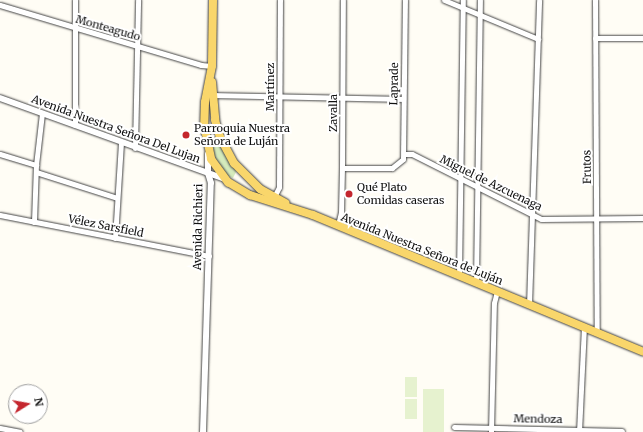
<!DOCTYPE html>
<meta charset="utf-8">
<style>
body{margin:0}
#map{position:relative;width:643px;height:432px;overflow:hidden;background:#fffdf5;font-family:Merriweather,serif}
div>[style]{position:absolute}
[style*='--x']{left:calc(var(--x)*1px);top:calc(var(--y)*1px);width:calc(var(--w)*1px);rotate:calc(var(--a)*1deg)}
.green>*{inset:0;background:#d5ebbd}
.pitch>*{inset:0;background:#e6f2cf;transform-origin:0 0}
.roads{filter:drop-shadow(0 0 1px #444) drop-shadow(0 0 1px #444)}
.minor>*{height:5px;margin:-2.5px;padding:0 2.5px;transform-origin:2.5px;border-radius:2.5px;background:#fff}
.tertiary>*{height:6px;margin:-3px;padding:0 3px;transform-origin:3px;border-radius:3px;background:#fff}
.primary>*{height:8px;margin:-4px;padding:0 4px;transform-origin:4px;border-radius:4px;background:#f9d66b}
.dots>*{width:11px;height:11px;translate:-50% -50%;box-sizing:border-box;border:2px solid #fff;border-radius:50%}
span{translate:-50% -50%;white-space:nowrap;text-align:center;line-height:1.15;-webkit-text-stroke:4px #fff;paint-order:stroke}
.street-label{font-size:11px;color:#111}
.poi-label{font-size:11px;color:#111}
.left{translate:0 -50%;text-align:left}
.north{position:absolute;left:8px;top:384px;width:40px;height:40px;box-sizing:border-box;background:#fff;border:1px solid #a0a0a0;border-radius:50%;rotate:79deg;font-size:11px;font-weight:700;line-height:16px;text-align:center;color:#111}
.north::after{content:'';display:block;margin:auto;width:14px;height:18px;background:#c4262e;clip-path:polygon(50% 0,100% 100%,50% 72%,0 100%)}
</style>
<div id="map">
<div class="green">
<div style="clip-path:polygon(213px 141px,220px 142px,235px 168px,236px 172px,233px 178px,226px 175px,211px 151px)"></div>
</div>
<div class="pitch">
<div style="left:405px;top:377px;width:12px;height:20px"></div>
<div style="left:423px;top:389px;width:21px;height:43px"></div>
<div style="left:405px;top:399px;width:12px;height:20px"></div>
</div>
<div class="roads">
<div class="minor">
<div style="--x:444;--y:0;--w:102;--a:22.5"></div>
<div style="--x:595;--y:0;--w:333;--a:89.7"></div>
<div style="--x:0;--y:5;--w:210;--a:16.6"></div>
<div style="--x:201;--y:65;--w:11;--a:5"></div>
<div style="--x:595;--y:38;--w:48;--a:0"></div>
<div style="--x:213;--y:95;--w:190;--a:1.2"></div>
<div style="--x:75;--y:125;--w:125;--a:-90"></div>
<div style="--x:135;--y:148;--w:148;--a:-88.8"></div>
<div style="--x:0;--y:154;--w:38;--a:17"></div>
<div style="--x:404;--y:154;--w:8;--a:0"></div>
<div style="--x:412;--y:154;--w:144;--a:26.7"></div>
<div style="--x:541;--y:219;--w:102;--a:-0.6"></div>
<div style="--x:342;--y:168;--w:50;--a:0"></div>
<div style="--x:392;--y:168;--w:14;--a:-39"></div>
<div style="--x:403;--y:159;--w:159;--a:-89.3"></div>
<div style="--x:36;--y:172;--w:85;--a:17.8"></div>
<div style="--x:274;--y:197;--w:11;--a:-63"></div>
<div style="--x:279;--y:187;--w:187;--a:-89.7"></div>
<div style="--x:0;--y:215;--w:213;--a:11.1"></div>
<div style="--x:34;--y:222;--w:57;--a:-88"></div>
<div style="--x:36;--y:165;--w:52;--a:-83.4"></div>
<div style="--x:338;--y:225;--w:13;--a:-77"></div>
<div style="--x:341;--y:212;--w:44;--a:-88.7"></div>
<div style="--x:342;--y:168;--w:168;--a:-89.7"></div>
<div style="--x:115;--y:238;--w:95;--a:-86.4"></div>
<div style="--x:459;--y:275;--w:275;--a:-89.2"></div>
<div style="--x:476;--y:282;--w:282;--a:-89.2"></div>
<div style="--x:529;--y:305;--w:305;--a:-88.1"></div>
<div style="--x:454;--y:427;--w:168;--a:1.4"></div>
<div style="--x:0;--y:428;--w:20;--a:11"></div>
<div style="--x:491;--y:432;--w:129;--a:-88.7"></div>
<div style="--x:494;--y:303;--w:12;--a:-76"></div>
<div style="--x:579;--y:432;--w:105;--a:-87.3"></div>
</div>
<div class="tertiary">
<div style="--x:0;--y:98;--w:239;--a:19.8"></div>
<div style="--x:203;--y:432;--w:249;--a:-88.2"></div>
<div style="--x:211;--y:183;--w:10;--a:-107"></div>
<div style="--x:208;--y:173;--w:19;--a:-90"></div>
</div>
<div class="primary">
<div style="--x:213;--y:0;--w:66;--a:90.9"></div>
<div style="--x:212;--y:66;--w:37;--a:101"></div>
<div style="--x:205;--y:102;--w:23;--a:92"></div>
<div style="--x:204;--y:125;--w:35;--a:78"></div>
<div style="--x:211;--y:159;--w:29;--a:54"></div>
<div style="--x:228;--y:182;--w:26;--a:31"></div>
<div style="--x:250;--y:195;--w:66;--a:17.6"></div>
<div style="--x:313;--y:215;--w:357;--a:22.5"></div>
<div style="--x:212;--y:82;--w:38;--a:85"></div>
<div style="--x:215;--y:120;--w:18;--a:74"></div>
<div style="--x:220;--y:137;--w:30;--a:62"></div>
<div style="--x:234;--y:163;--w:37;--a:45"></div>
<div style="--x:260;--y:189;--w:29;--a:29"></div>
</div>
</div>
<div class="dots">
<div style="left:186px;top:135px;background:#c4262e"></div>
<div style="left:349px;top:194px;background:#c4262e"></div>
</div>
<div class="street-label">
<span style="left:108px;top:28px;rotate:16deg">Monteagudo</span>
<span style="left:394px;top:84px;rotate:-89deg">Laprade</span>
<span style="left:270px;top:87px;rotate:-90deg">Martínez</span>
<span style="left:333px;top:113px;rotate:-90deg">Zavalla</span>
<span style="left:116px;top:129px;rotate:20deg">Avenida Nuestra Señora Del Lujan</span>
<span style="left:587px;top:167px;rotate:-91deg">Frutos</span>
<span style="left:491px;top:183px;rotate:26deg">Miguel de Azcuenaga</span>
<span style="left:106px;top:226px;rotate:11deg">Vélez Sarsfield</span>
<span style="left:198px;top:227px;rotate:-89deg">Avenida Richieri</span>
<span style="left:422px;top:249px;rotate:22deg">Avenida Nuestra Señora de Luján</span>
<span style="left:538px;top:419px;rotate:1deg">Mendoza</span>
</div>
<div class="poi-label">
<span class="left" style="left:194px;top:135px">Parroquia Nuestra<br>Señora de Luján</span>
<span class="left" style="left:357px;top:194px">Qué Plato<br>Comidas caseras</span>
</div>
<div class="north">N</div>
</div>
